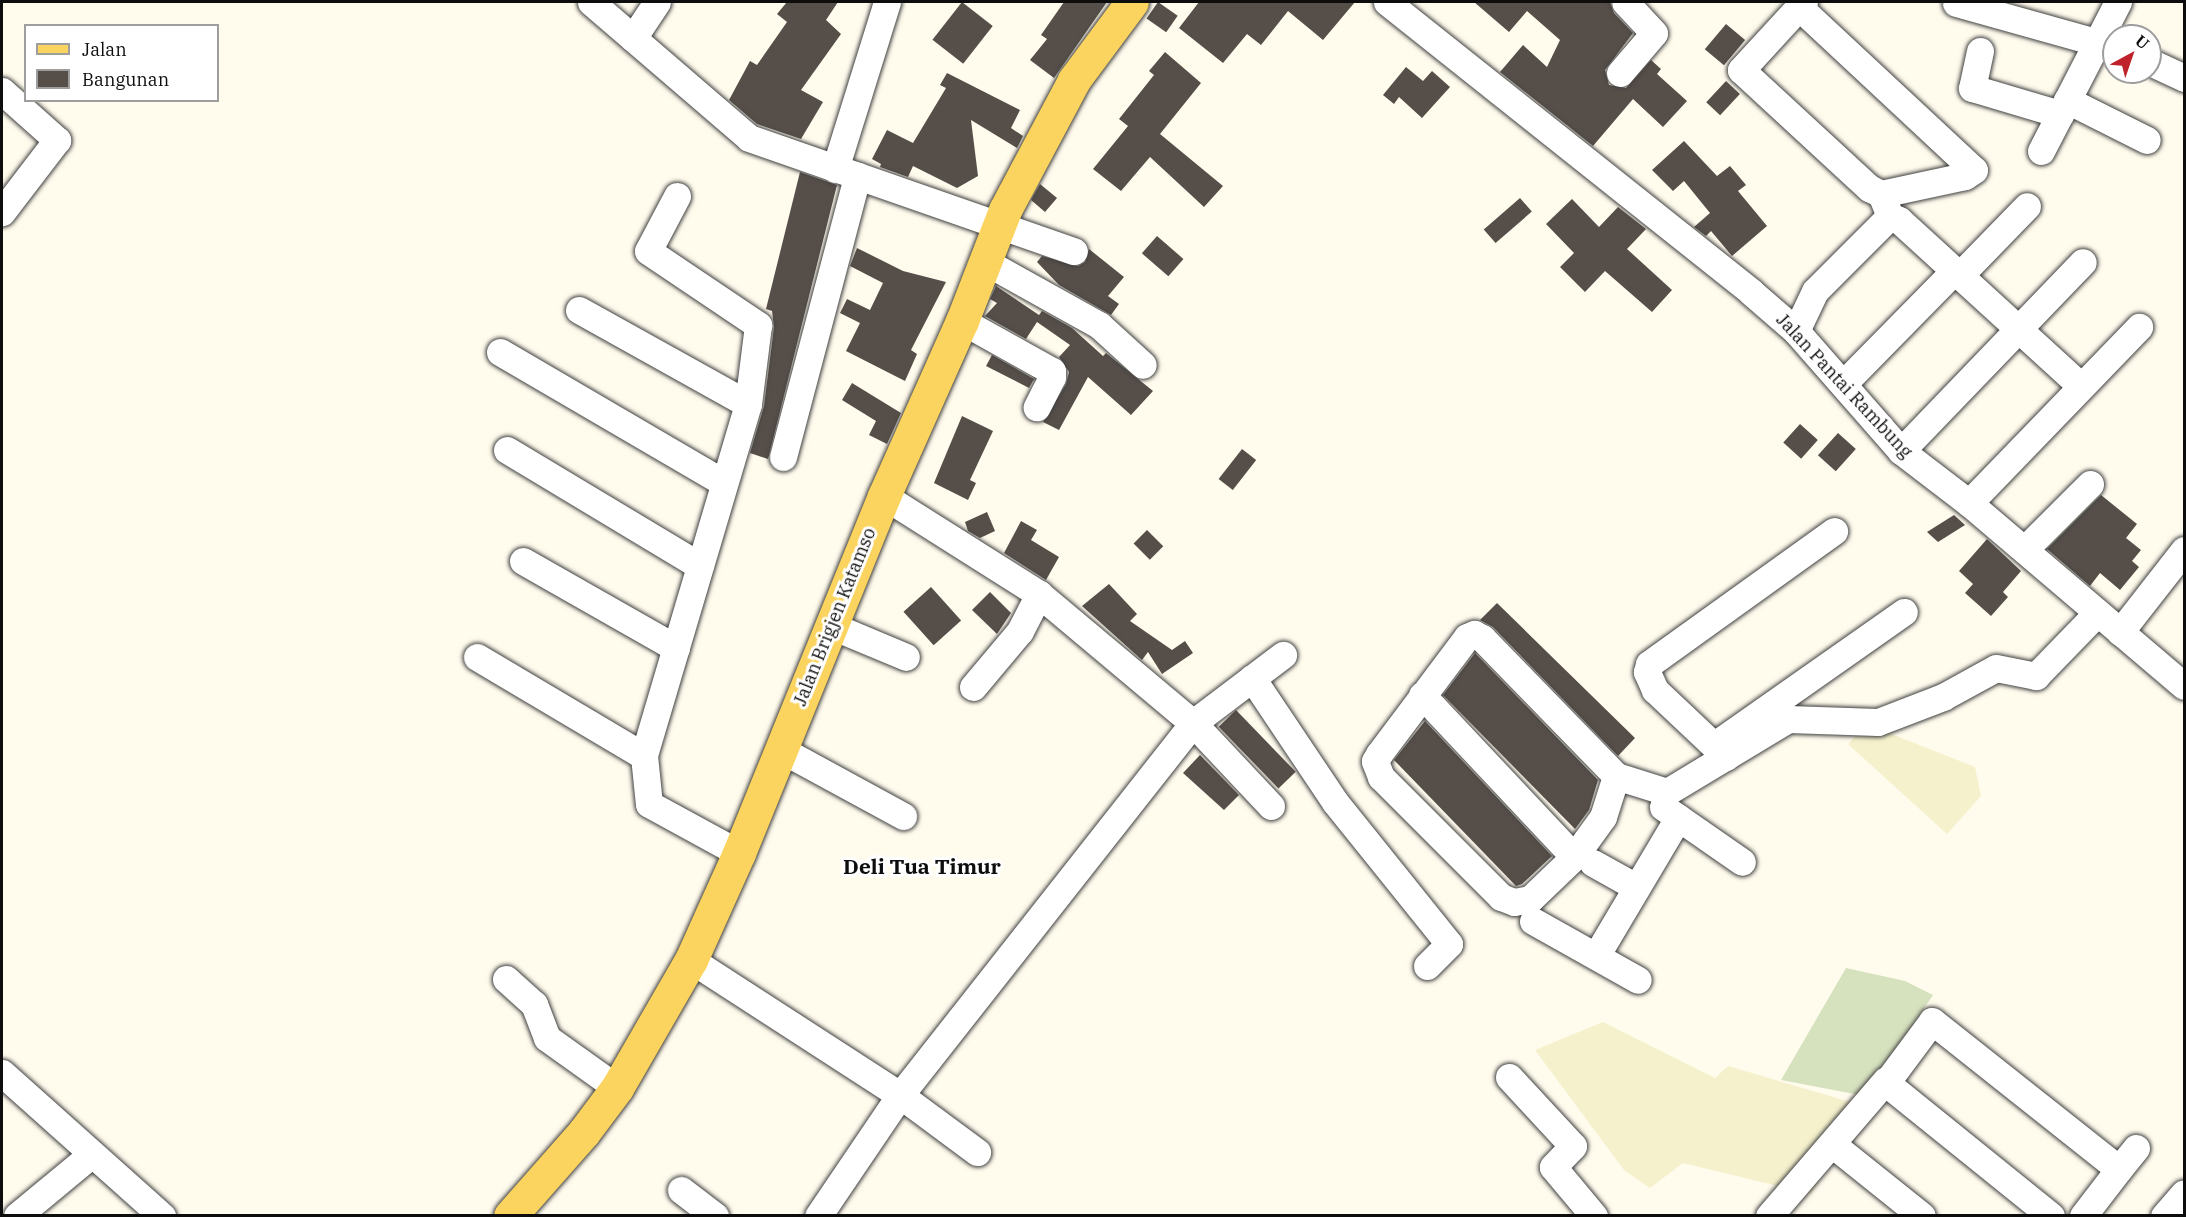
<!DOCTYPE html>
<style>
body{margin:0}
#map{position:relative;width:2186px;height:1217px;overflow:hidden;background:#fffbed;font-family:"IBM Plex Serif",serif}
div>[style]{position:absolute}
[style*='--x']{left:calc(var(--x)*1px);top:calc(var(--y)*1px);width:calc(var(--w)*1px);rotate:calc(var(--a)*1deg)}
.farmland>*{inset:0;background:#f5f1cd}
.cemetery>*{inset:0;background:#d6e1be}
.building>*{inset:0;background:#564e49;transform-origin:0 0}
.roads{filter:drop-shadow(0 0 2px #404040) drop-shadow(0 0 2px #404040)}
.minor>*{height:27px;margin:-13.5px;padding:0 13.5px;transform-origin:13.5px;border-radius:13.5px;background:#fff}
.major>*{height:33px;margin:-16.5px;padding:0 16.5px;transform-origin:16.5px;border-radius:16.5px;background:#fbd460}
span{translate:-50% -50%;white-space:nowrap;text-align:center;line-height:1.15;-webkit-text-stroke:6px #fff;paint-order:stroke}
.street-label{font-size:18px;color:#0d0d0d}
.quarter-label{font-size:21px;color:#0d0d0d;font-weight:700}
.frame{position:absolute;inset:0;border:3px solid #0d0d0d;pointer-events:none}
.legend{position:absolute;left:24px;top:24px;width:195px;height:78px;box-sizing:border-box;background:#fff;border:2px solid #9e9e9e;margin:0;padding:8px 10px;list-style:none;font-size:18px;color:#0d0d0d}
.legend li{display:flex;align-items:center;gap:12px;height:30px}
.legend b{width:30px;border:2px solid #9e9e9e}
.north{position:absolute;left:2102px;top:24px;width:60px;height:60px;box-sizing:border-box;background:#fff;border:2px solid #9e9e9e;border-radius:50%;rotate:40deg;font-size:16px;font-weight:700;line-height:24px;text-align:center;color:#0d0d0d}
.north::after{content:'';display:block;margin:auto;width:21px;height:27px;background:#c0222b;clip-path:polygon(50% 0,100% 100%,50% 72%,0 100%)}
</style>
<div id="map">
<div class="farmland">
<div style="clip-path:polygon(1866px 724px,1975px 767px,1981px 796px,1947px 834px,1848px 744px)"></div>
<div style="clip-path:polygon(1603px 1022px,1715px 1078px,1728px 1066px,1864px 1106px,1811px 1194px,1683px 1163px,1650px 1188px,1624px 1170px,1535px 1050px)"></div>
</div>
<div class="cemetery">
<div style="clip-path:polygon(1846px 968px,1905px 981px,1933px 995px,1865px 1096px,1781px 1080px)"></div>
</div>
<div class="building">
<div style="clip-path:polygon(787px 2px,838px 2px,826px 20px,841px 34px,801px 90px,823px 102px,801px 139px,757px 124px,729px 100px,750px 61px,757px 65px,787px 22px,777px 14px)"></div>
<div style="left:962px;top:2px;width:39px;height:48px;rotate:38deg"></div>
<div style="clip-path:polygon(1064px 2px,1107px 2px,1054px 78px,1030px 60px,1047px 39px,1041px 35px)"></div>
<div style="left:1158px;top:2px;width:24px;height:20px;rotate:35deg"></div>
<div style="clip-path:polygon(1199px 2px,1355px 2px,1323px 40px,1288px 11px,1261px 45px,1247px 34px,1223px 63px,1179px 28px)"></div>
<div style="clip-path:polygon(1474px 2px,1610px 2px,1614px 13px,1633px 33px,1605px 70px,1609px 85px,1626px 88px,1651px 60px,1661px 69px,1657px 74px,1687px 101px,1663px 127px,1633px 99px,1593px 146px,1500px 72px,1523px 45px,1547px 67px,1560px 40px,1527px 11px,1509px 32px)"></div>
<div style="left:1726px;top:24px;width:25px;height:33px;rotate:40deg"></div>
<div style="clip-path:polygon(1165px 52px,1201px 83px,1160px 134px,1223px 186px,1204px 207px,1150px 157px,1121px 191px,1093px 169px,1128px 126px,1119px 119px,1154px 75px,1149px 71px)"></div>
<div style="clip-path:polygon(1406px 67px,1423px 81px,1432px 71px,1450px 87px,1422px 118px,1399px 97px,1394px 104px,1383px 95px)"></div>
<div style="clip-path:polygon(947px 73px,1020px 110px,1011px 128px,1023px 136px,1017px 148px,971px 120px,978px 176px,957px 188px,913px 166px,908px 177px,880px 167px,881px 164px,872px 159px,887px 130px,913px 143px,946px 88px,940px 85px)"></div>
<div style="left:1726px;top:81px;width:19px;height:29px;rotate:43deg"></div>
<div style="clip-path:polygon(1684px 141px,1717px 176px,1730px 166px,1746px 185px,1738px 191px,1767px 226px,1732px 256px,1711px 231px,1706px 236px,1694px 227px,1710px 213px,1684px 181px,1673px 191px,1652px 170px)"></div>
<div style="clip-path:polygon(800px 172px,837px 185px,768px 459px,750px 453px,764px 406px,774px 327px,772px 311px,766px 309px)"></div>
<div style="clip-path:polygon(1040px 184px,1057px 198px,1045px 212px,1031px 200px)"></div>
<div style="left:1520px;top:198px;width:18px;height:48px;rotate:49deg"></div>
<div style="clip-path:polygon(1572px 199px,1599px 227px,1618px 207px,1646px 229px,1627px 249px,1672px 290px,1652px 312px,1605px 271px,1585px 292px,1560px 267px,1574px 253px,1546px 224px)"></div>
<div style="left:1157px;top:236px;width:35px;height:23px;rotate:41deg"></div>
<div style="clip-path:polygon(857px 248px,903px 271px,946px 282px,911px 350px,917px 354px,905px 381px,846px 351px,860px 323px,840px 313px,847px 299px,870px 310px,883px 283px,850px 266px)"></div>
<div style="clip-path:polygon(1089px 249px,1124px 277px,1108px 296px,1119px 304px,1111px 315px,1059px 285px,1037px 262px,1042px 256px,1078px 266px,1085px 262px)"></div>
<div style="clip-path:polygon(996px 286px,1039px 315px,1042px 311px,1072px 328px,1103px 356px,1106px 353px,1153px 391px,1131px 415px,1088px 377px,1059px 430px,1043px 422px,1066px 384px,1069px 372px,1059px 357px,1070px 345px,1037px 322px,1026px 339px,985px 316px,997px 303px,990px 299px)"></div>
<div style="clip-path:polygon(992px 355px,1034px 379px,1029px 388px,986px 366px)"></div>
<div style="clip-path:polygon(852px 383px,901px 413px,887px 444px,869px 435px,876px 421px,842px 400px)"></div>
<div style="clip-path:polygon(962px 416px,993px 431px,970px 480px,976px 483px,968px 500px,934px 483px)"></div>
<div style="left:1800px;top:424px;width:24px;height:25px;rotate:42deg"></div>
<div style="left:1838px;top:433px;width:24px;height:30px;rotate:42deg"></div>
<div style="left:1242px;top:449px;width:18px;height:38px;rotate:38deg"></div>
<div style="clip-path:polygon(2101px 495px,2137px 524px,2126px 538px,2141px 550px,2132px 561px,2139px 567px,2120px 590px,2100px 573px,2090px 586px,2047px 549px)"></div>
<div style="clip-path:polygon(987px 512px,995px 531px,980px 538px,968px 531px,965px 522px)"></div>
<div style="clip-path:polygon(1954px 515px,1965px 525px,1938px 542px,1927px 532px)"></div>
<div style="clip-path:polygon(1021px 521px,1037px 530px,1031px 540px,1059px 557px,1046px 580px,1004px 553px)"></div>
<div style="left:1147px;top:530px;width:23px;height:19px;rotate:45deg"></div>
<div style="clip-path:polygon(1987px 539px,2021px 571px,2003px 592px,2008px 597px,1991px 616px,1965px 593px,1973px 584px,1959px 571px)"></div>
<div style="clip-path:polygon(1109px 584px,1137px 614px,1130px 621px,1172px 650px,1185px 641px,1193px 653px,1162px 674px,1148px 652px,1142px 660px,1082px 606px)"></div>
<div style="left:931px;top:587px;width:45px;height:37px;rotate:48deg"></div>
<div style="clip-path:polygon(990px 592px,1011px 613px,997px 634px,972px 610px)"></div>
<div style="clip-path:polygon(1497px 603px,1635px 738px,1618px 756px,1493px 627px,1480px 620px)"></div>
<div style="clip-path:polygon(1475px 653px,1598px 780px,1589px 810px,1575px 829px,1443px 695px)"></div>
<div style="left:1236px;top:710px;width:86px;height:24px;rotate:46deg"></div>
<div style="clip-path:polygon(1425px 721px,1552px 856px,1522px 884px,1516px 886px,1394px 760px)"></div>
<div style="clip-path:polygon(1200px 755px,1239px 795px,1224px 810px,1183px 773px)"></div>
</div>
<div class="roads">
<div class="minor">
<div style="--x:591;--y:2;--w:208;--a:40.7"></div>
<div style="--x:749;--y:138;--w:344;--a:19.2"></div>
<div style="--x:1387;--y:2;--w:465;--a:38.5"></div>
<div style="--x:1751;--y:292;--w:60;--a:40.9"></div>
<div style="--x:1796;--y:331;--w:159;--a:48.8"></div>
<div style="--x:1901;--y:451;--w:86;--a:37.4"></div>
<div style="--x:1969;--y:503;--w:282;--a:40.4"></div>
<div style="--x:1956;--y:3;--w:164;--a:15.6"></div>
<div style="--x:1799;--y:7;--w:239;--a:43"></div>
<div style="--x:1974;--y:170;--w:11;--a:146"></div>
<div style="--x:1965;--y:176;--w:86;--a:167.9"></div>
<div style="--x:1881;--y:194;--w:13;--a:-153"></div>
<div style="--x:1869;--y:188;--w:174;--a:-137.3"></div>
<div style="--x:1741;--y:70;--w:86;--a:-47.4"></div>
<div style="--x:1799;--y:7;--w:7;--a:-45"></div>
<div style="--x:633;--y:38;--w:43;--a:-56.3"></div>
<div style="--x:1980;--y:51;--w:38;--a:102"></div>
<div style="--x:1972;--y:88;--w:92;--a:16.5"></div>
<div style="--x:2150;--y:62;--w:38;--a:25"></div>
<div style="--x:1620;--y:73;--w:52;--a:-49.6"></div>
<div style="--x:1654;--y:33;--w:42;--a:-133.1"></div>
<div style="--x:2;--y:91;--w:74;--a:41.7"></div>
<div style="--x:57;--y:140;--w:91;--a:127.4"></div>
<div style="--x:2067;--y:100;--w:89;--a:26.6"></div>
<div style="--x:2041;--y:151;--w:168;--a:-62.7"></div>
<div style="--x:835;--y:169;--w:175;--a:-72.7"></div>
<div style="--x:1881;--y:194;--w:24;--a:68"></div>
<div style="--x:1890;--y:216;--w:10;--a:24"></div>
<div style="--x:1899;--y:220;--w:246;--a:42.4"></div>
<div style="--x:677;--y:196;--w:62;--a:117.8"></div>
<div style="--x:648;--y:251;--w:133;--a:33.9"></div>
<div style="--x:758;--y:325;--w:80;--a:97.2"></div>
<div style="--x:748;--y:404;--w:367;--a:106.5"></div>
<div style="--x:644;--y:756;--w:48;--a:84.1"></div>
<div style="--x:649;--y:804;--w:102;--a:28.6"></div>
<div style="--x:984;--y:261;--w:132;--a:29.1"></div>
<div style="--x:1099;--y:325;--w:59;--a:42.3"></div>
<div style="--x:1960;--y:275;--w:96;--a:-45.8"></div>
<div style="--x:579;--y:310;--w:193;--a:29.1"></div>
<div style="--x:962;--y:321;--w:103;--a:29.1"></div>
<div style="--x:1052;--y:371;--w:6;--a:90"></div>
<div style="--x:1052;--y:377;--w:34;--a:117"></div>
<div style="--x:1796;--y:331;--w:44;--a:-64.6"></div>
<div style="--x:1815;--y:291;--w:106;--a:-45"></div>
<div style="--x:500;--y:352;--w:259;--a:30.3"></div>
<div style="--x:1843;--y:384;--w:160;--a:-45.5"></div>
<div style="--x:507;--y:450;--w:225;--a:31"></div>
<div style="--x:1901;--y:451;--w:262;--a:-46.1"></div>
<div style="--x:783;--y:457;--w:291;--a:-75.2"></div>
<div style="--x:884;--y:496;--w:183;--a:32.3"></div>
<div style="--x:1039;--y:594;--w:201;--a:40"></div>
<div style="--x:1193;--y:723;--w:474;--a:128.2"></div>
<div style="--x:900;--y:1095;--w:96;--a:36.5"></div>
<div style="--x:1969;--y:503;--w:245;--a:-46"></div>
<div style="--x:2025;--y:549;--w:92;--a:-45"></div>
<div style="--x:523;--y:561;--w:176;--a:29.6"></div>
<div style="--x:832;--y:626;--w:80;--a:22.7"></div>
<div style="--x:2120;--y:632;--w:104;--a:-52"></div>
<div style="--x:477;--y:657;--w:194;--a:30.7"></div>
<div style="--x:1252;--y:678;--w:149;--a:56.2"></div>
<div style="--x:1335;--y:802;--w:182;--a:51.2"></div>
<div style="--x:1449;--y:944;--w:31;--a:135"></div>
<div style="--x:973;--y:687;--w:73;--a:-50"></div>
<div style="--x:1020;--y:631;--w:42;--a:-62.8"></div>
<div style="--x:1422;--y:695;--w:222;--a:46.8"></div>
<div style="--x:1574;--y:857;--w:49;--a:-54.1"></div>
<div style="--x:1603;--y:817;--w:43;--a:-72.4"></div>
<div style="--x:1723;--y:739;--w:221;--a:-35.1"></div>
<div style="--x:782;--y:750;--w:138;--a:28.6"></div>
<div style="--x:1726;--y:757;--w:98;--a:-136.7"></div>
<div style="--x:1655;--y:690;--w:20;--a:-114"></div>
<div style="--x:1647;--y:672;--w:8;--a:-76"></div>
<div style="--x:1649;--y:664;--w:228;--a:-35.7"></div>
<div style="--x:1271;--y:806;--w:114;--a:-133.2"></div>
<div style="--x:1193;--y:723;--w:113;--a:-37.1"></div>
<div style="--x:1663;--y:807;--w:96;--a:34.8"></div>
<div style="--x:1574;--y:857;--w:61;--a:136.3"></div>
<div style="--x:1530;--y:899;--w:16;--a:169"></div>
<div style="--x:1514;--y:902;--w:14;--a:-159"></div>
<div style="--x:1501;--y:897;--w:170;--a:-135"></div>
<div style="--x:1381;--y:777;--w:17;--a:-111"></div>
<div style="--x:1375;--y:761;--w:8;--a:-60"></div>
<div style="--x:1379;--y:754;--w:146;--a:-53.1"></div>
<div style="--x:1467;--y:637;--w:8;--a:-23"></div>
<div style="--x:1474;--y:634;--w:9;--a:27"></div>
<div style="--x:1482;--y:638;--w:192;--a:45.8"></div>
<div style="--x:1616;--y:776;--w:53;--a:17.4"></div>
<div style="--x:1667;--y:792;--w:141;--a:-31.1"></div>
<div style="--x:1788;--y:719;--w:90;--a:1.9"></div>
<div style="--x:1878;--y:722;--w:70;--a:-21"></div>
<div style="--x:1943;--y:697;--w:60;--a:-28.7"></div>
<div style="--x:1996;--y:668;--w:41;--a:11.3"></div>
<div style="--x:2036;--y:676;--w:88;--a:-45.9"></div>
<div style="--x:1593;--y:863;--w:49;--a:29.2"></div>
<div style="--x:1533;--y:921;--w:120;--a:29.3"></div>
<div style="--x:1596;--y:956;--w:161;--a:-59.3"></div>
<div style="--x:691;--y:960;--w:249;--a:32.9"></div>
<div style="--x:900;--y:1095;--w:146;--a:124.1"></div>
<div style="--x:506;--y:979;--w:38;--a:42"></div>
<div style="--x:534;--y:1004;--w:36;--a:69"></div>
<div style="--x:547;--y:1038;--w:86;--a:35.5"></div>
<div style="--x:2;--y:1073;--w:215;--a:41.8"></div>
<div style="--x:1509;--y:1077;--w:94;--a:47.2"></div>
<div style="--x:1573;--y:1146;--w:29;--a:134"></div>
<div style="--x:1553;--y:1167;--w:64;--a:50.1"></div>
<div style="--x:1832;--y:1144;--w:115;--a:38.7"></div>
<div style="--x:2119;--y:1169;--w:27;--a:-51"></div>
<div style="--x:681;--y:1190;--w:43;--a:37.4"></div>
<div style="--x:17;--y:1216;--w:97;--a:-39.6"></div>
<div style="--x:1769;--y:1216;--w:179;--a:-49.3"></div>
<div style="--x:2051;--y:1216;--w:212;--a:-141.1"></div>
<div style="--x:1886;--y:1083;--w:77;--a:-53.4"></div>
<div style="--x:1932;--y:1021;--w:238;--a:38.4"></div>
<div style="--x:2119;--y:1169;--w:59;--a:127.5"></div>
<div style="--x:2164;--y:1216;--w:30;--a:-49"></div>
</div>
<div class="major">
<div style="--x:510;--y:1216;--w:112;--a:-48.6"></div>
<div style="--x:584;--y:1132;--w:55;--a:-53.1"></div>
<div style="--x:617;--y:1088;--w:148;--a:-60"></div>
<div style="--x:691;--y:960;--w:117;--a:-65.8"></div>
<div style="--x:739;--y:853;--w:385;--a:-67.9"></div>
<div style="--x:884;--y:496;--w:192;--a:-66"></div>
<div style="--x:962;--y:321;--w:119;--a:-68.8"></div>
<div style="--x:1005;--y:210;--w:147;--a:-62"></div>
<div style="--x:1074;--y:80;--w:97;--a:-53.4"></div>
</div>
</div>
<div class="street-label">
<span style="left:1844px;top:386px;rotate:47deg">Jalan Pantai Rambung</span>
<span style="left:835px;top:617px;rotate:-68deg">Jalan Brigjen Katamso</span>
</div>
<div class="quarter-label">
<span style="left:922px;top:866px">Deli Tua Timur</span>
</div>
<div class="frame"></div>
<ul class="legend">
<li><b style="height:8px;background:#fbd460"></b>Jalan</li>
<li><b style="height:16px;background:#564e49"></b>Bangunan</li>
</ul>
<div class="north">U</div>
</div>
